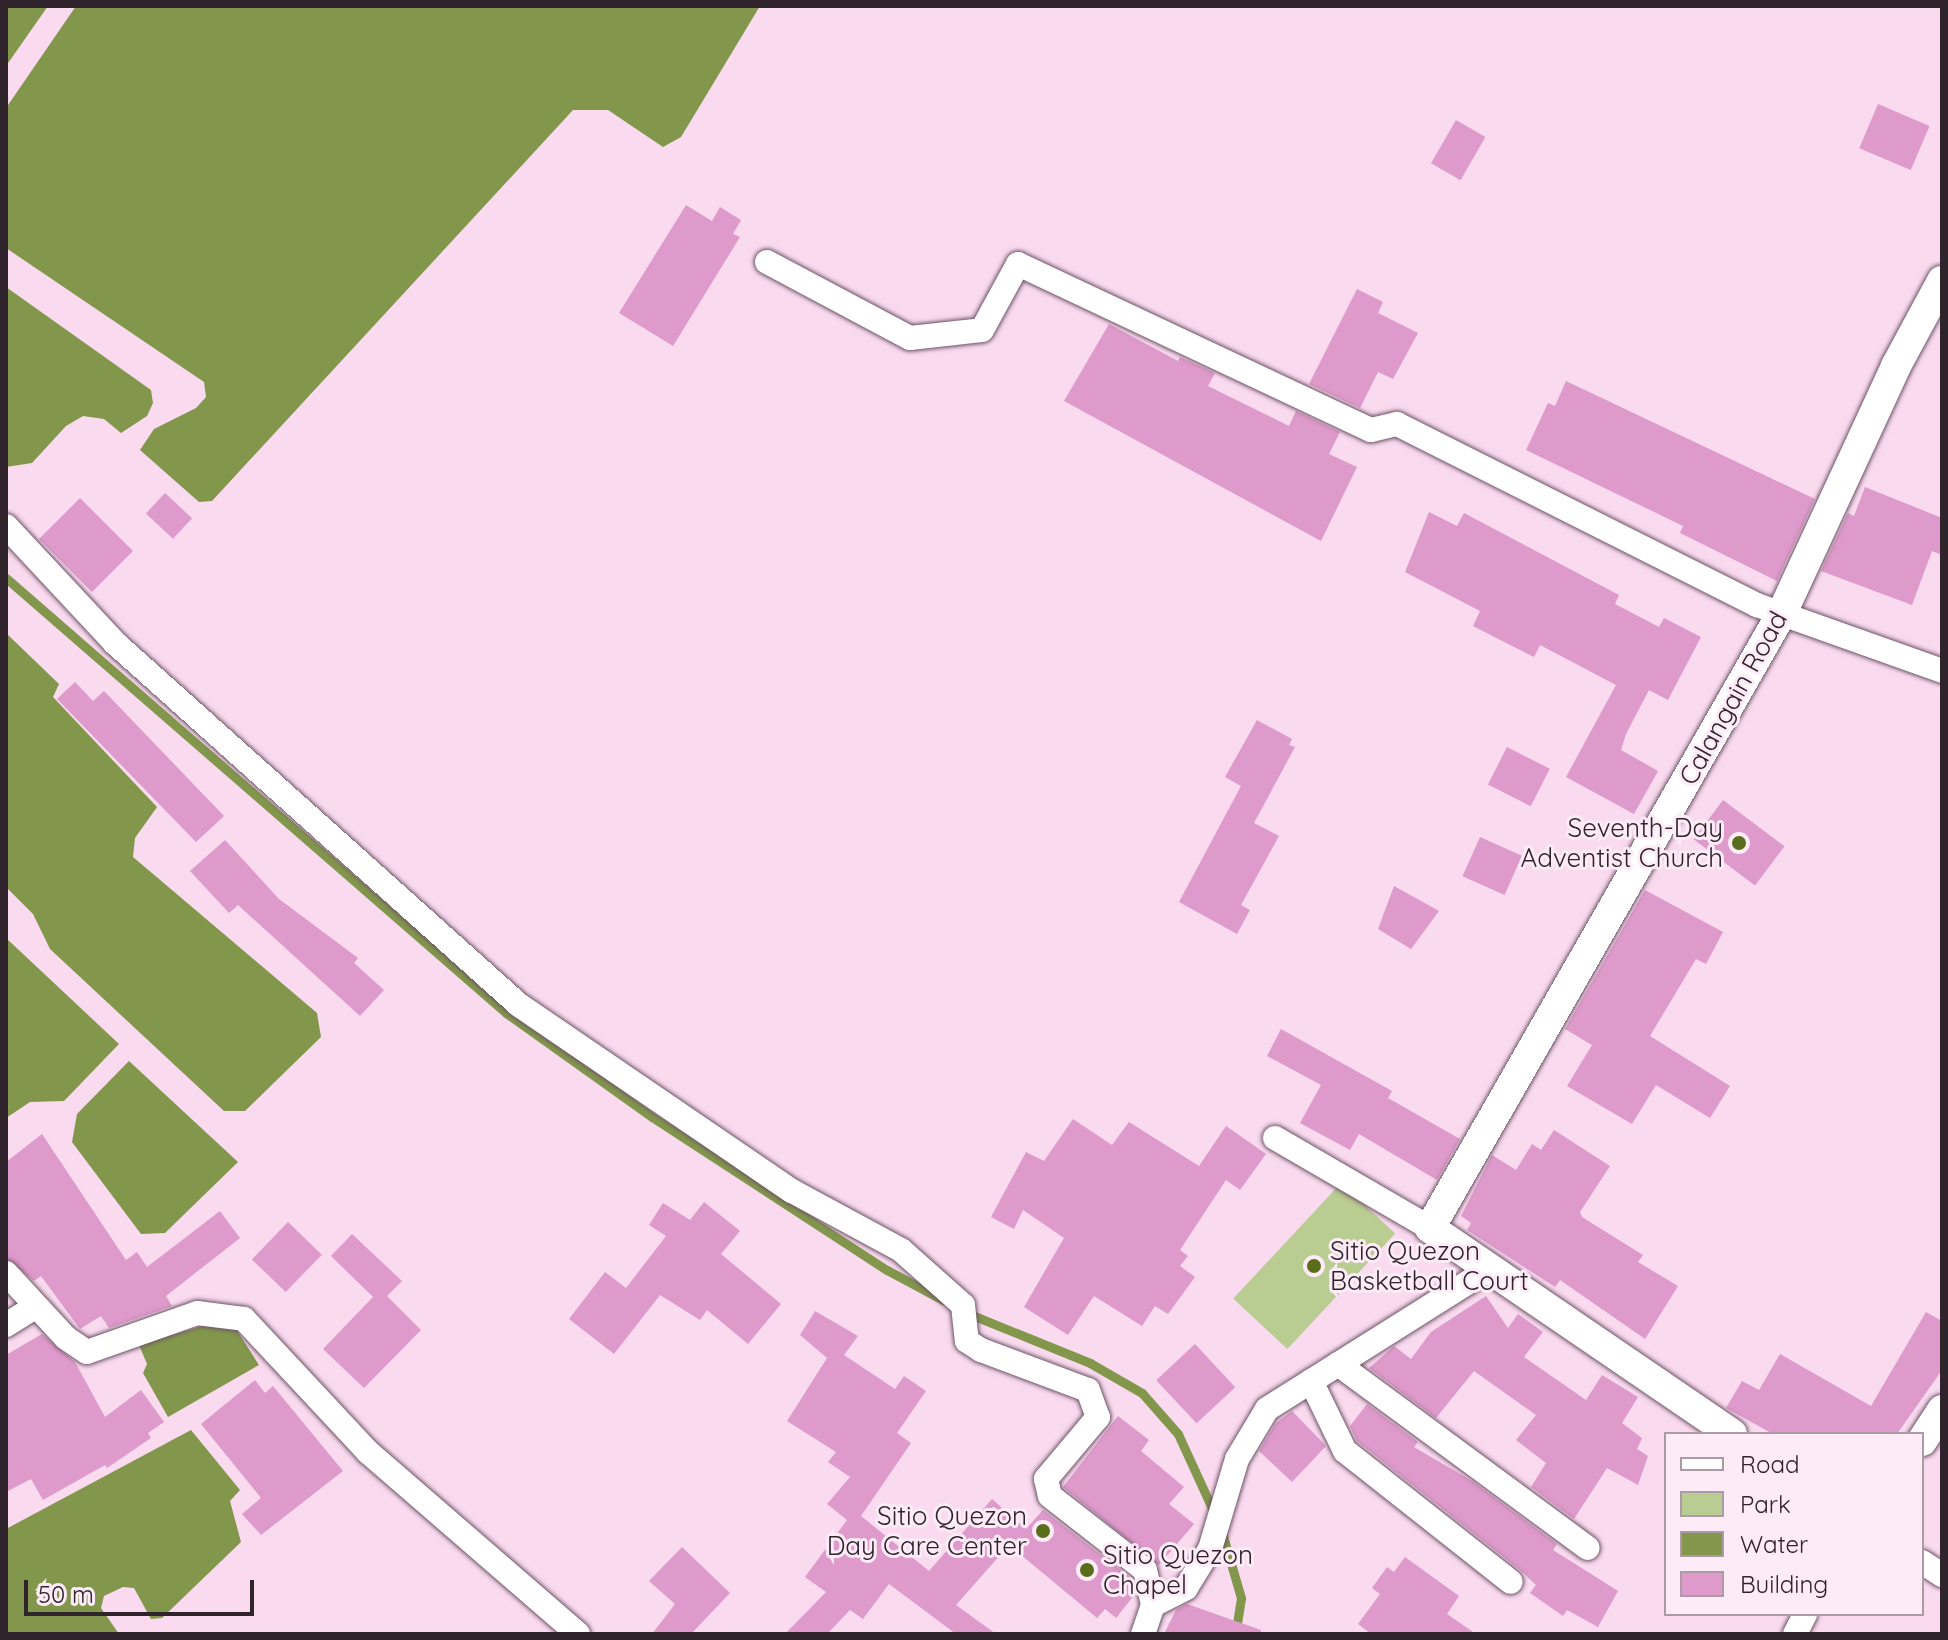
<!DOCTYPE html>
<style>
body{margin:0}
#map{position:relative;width:1948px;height:1640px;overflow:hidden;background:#f9daef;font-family:Quicksand,sans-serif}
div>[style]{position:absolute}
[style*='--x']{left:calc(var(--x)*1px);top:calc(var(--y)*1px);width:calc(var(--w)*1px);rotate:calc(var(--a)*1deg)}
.green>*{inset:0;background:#b9cc91;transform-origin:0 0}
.water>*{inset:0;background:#82974c}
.stream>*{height:9px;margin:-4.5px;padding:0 4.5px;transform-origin:4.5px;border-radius:4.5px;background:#82974c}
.building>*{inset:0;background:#de9acb;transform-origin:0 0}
.roads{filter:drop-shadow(0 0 2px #6e5366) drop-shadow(0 0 2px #6e5366)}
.minor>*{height:24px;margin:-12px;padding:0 12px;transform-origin:12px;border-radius:12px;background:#fff}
.tertiary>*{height:30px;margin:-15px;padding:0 15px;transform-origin:15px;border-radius:15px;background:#fff}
.dots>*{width:22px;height:22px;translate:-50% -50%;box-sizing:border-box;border:4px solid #feebf8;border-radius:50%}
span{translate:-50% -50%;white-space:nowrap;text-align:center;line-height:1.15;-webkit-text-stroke:6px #feebf8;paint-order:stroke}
.street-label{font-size:26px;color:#30242c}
.poi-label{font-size:26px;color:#30242c}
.right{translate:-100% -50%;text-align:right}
.left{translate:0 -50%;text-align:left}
.frame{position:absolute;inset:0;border:8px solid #30242c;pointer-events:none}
.legend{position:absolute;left:1664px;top:1432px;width:260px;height:184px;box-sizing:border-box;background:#feebf8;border:2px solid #ac9ba6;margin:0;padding:10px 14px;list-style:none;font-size:24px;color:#30242c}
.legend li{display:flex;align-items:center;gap:16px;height:40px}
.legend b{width:40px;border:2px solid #ac9ba6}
.scale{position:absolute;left:24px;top:1580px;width:230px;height:36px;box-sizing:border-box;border:4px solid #30242c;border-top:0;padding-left:10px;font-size:24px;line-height:28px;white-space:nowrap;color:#30242c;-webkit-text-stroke:6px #feebf8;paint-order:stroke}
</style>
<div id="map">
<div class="green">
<div style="left:1341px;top:1183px;width:74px;height:158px;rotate:43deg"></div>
</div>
<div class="water">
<div style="clip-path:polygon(6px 6px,48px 6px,6px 66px)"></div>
<div style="clip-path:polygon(76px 6px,760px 6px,681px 137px,663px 147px,608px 110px,573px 110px,212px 501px,199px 502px,140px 450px,154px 429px,196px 408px,206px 397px,204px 382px,6px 248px,6px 108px)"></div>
<div style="clip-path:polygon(6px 287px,151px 390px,153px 403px,147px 416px,121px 433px,104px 419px,83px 416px,66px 426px,32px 463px,6px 467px)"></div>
<div style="clip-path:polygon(6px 633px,59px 684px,53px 697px,157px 807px,135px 838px,133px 857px,317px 1013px,321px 1037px,245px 1111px,224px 1111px,50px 949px,33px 914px,6px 887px)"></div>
<div style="clip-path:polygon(6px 938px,119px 1044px,64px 1101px,30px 1102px,6px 1118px)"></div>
<div style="clip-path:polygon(129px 1061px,238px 1162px,165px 1233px,141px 1234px,72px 1142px,77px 1114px)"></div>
<div style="clip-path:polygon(202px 1326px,236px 1329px,259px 1365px,168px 1417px,143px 1373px,147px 1364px,139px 1345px)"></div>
<div style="clip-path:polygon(191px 1430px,240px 1490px,230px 1501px,241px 1542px,162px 1618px,151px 1619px,134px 1588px,123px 1587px,104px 1596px,101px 1608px,119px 1634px,6px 1634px,6px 1529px)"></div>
</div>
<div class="stream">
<div style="--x:6;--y:578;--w:663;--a:41.02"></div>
<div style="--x:506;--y:1013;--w:179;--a:35.5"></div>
<div style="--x:652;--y:1117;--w:280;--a:33.1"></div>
<div style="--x:887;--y:1270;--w:64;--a:28.2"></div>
<div style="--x:967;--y:1313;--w:133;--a:22.1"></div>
<div style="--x:1090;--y:1363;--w:60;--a:30"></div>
<div style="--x:1142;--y:1393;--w:55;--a:48.7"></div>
<div style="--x:1178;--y:1434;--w:89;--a:65.4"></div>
<div style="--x:1221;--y:1529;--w:72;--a:73.8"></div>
<div style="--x:1241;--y:1598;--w:36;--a:99"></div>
</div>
<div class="building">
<div style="left:1878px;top:104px;width:56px;height:48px;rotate:23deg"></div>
<div style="left:1456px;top:120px;width:34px;height:50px;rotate:30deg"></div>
<div style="clip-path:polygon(686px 205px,712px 221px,720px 207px,741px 220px,733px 234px,740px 237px,673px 346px,619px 313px)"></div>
<div style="clip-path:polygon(1357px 289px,1383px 302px,1378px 313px,1418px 333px,1393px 379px,1378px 372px,1360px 408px,1309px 384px)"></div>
<div style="clip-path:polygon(1109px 324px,1178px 361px,1180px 357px,1215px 373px,1208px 386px,1289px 426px,1296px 411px,1340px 432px,1329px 454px,1357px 467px,1321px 541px,1064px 401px)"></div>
<div style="clip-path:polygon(1566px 381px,1815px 499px,1777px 581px,1680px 533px,1683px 526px,1526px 450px,1548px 403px,1555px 406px)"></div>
<div style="clip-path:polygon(1865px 487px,1942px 518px,1942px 555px,1932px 551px,1912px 605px,1821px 571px,1848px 513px,1854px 516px)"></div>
<div style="left:165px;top:493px;width:37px;height:28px;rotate:43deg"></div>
<div style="left:80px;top:498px;width:75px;height:58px;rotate:45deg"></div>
<div style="clip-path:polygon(1429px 512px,1457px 526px,1464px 513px,1619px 595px,1615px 604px,1659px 627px,1664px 618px,1701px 637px,1668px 700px,1649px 690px,1626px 734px,1621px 750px,1658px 771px,1634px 814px,1566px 777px,1616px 685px,1540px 645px,1534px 657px,1473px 626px,1480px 611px,1405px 572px)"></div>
<div style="clip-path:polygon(75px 682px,93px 701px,104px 691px,224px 816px,196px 842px,57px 699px)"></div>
<div style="clip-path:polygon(1257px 720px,1292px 739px,1289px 745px,1295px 747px,1254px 823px,1279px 836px,1241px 905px,1250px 910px,1237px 934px,1179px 902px,1241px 786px,1225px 777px)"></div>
<div style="left:1507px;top:747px;width:48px;height:42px;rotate:27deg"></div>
<div style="left:1723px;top:800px;width:77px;height:49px;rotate:37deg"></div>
<div style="left:1480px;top:837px;width:46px;height:43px;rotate:24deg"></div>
<div style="clip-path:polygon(225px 840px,279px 899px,358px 958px,354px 963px,384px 990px,360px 1016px,238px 905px,229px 913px,190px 871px)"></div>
<div style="clip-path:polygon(1394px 886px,1439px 911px,1411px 949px,1378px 929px)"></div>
<div style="clip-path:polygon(1645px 890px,1723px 932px,1706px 964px,1696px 959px,1650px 1036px,1730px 1086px,1710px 1118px,1656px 1085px,1632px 1124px,1567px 1086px,1592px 1045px,1565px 1029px)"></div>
<div style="clip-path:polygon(1281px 1029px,1392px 1091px,1388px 1098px,1460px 1139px,1437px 1180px,1359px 1134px,1350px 1150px,1300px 1123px,1321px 1085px,1267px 1056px)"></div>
<div style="clip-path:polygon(1073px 1119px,1112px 1145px,1129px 1122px,1199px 1166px,1226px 1126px,1266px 1154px,1240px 1190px,1226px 1180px,1180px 1250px,1188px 1256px,1180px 1266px,1195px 1277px,1168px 1314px,1155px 1306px,1142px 1326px,1094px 1296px,1068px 1335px,1024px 1307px,1064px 1238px,1023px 1210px,1014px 1229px,991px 1217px,1026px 1152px,1044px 1161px)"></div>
<div style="clip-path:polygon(1554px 1130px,1610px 1166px,1580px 1212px,1582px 1217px,1643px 1255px,1638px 1262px,1678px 1286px,1645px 1339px,1560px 1280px,1555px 1287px,1467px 1230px,1471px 1223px,1461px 1216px,1492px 1155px,1516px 1170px,1532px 1144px,1541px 1150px)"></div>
<div style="clip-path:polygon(42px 1134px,126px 1260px,137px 1252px,147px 1267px,220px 1211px,240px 1238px,166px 1296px,172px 1306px,109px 1328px,101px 1316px,80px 1329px,41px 1276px,34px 1281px,6px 1258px,6px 1162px)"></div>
<div style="clip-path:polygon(704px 1202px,740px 1231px,721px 1254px,781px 1304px,748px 1344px,707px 1310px,700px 1320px,660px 1295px,614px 1354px,569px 1319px,605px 1272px,626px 1288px,666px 1236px,649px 1225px,663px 1203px,690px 1220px)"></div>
<div style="left:288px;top:1222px;width:47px;height:52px;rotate:44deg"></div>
<div style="clip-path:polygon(352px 1234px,402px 1281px,387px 1296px,421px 1330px,364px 1388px,323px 1349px,373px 1297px,331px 1256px)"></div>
<div style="clip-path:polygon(1486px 1296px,1508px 1328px,1518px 1314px,1543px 1332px,1524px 1357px,1586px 1400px,1602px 1375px,1638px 1397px,1622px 1423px,1642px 1438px,1637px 1449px,1648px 1456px,1638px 1485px,1607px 1468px,1574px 1519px,1531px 1487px,1546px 1463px,1516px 1440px,1536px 1415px,1474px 1371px,1436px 1418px,1369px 1368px,1394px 1346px,1411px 1359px,1431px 1332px)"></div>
<div style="clip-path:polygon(815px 1311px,858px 1336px,844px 1355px,895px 1389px,904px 1376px,926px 1391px,897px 1433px,911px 1443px,861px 1516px,929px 1571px,992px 1499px,1026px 1529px,1043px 1510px,1132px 1579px,1135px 1594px,1116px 1618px,1105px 1609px,1097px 1618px,1009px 1545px,956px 1605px,996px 1634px,956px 1634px,889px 1584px,863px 1619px,850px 1610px,827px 1634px,785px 1634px,826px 1592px,805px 1577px,847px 1520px,827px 1504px,850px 1477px,828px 1462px,836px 1452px,787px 1421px,827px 1358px,800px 1335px)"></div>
<div style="clip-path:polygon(1926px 1312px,1942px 1321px,1942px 1370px,1897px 1434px,1773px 1434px,1726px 1408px,1742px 1381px,1759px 1390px,1780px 1354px,1871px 1406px)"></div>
<div style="clip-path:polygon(42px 1334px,75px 1362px,105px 1417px,141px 1390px,164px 1422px,148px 1433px,151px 1438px,107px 1468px,105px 1465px,43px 1500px,31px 1479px,6px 1492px,6px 1355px)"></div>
<div style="left:1195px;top:1344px;width:59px;height:53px;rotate:47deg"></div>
<div style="clip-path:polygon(255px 1380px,265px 1393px,273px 1386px,343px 1471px,261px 1535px,242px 1514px,261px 1498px,201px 1424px)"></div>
<div style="clip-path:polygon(1367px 1404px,1418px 1442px,1414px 1447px,1472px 1481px,1557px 1544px,1553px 1550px,1618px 1591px,1598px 1627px,1567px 1610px,1563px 1616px,1530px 1593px,1536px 1585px,1520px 1570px,1357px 1441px,1350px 1426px)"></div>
<div style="clip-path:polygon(1292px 1411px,1326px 1446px,1292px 1482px,1259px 1451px,1276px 1423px)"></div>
<div style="clip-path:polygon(1118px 1416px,1149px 1440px,1141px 1451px,1184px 1487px,1169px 1504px,1194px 1524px,1159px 1565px,1063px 1487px)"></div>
<div style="clip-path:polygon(682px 1547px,730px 1593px,691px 1634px,652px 1634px,675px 1604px,649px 1581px)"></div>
<div style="clip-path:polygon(1405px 1557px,1459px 1596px,1447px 1614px,1476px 1634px,1371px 1634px,1358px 1624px,1380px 1594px,1372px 1588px,1387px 1567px,1394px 1572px)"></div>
<div style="clip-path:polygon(1187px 1604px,1261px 1630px,1261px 1634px,1164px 1634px,1176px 1610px)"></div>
</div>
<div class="roads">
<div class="minor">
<div style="--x:767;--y:262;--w:162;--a:28"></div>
<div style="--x:910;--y:338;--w:72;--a:-6.3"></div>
<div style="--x:982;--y:330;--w:75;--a:-61.4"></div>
<div style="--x:1018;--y:264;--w:390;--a:25.2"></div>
<div style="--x:1371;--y:430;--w:27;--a:-13"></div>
<div style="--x:1397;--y:424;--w:403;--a:26.7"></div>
<div style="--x:1757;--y:605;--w:196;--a:19.6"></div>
<div style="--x:6;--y:526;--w:160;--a:47"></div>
<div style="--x:115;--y:643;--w:542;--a:41.86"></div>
<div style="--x:519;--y:1005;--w:330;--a:34.3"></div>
<div style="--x:792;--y:1191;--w:124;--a:28.4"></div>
<div style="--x:901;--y:1250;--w:83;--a:41.6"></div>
<div style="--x:963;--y:1305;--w:36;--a:84"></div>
<div style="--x:967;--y:1341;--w:17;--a:33"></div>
<div style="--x:981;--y:1350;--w:114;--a:20.5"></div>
<div style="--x:1088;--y:1390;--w:29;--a:70"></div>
<div style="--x:1098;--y:1417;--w:81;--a:130"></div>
<div style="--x:1046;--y:1479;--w:17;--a:77"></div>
<div style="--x:1050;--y:1496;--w:120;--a:37.9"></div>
<div style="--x:1145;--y:1570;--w:36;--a:77"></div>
<div style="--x:1153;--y:1605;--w:31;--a:109"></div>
<div style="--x:1275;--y:1138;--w:179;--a:30.1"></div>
<div style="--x:6;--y:1273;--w:88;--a:47.3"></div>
<div style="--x:66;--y:1338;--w:25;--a:34"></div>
<div style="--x:87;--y:1352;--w:117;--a:-19.5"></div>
<div style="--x:197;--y:1313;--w:47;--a:7.3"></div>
<div style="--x:244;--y:1319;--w:182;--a:47"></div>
<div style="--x:368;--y:1452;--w:278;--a:40.9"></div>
<div style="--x:6;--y:1325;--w:34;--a:-32"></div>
<div style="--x:1338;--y:1364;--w:310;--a:36.4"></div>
<div style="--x:1311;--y:1381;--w:78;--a:64.1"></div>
<div style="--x:1345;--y:1451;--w:211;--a:38.3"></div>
<div style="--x:1922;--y:1562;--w:24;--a:33"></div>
<div style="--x:1153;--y:1605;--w:37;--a:-27"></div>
<div style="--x:1186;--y:1588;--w:46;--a:-58.4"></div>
<div style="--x:1210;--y:1549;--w:94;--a:-73.3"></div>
<div style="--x:1237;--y:1459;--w:58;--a:-59"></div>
<div style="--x:1267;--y:1409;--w:262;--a:-32.2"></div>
<div style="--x:1795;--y:1634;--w:22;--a:-63"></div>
</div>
<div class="tertiary">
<div style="--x:1732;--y:1434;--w:366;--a:-145.7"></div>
<div style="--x:1430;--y:1228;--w:709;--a:-60.22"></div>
<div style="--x:1782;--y:613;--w:272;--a:-65.2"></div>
<div style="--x:1896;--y:366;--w:97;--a:-61.6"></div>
<div style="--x:1922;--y:1441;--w:37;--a:-57"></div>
</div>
</div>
<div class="dots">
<div style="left:1739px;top:843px;background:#596d1b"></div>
<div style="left:1314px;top:1266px;background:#596d1b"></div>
<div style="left:1043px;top:1531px;background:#596d1b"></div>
<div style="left:1087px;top:1570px;background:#596d1b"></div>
</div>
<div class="street-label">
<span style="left:1733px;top:698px;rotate:-61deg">Calangain Road</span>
</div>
<div class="poi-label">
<span class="right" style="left:1723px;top:843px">Seventh-Day<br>Adventist Church</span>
<span class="left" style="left:1330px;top:1266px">Sitio Quezon<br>Basketball Court</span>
<span class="right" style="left:1027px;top:1531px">Sitio Quezon<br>Day Care Center</span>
<span class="left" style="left:1103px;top:1570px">Sitio Quezon<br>Chapel</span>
</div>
<div class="frame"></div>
<ul class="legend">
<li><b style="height:10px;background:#fff"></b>Road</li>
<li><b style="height:22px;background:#b9cc91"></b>Park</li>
<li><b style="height:22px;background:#82974c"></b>Water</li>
<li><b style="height:22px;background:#de9acb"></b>Building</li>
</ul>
<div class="scale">50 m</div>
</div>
